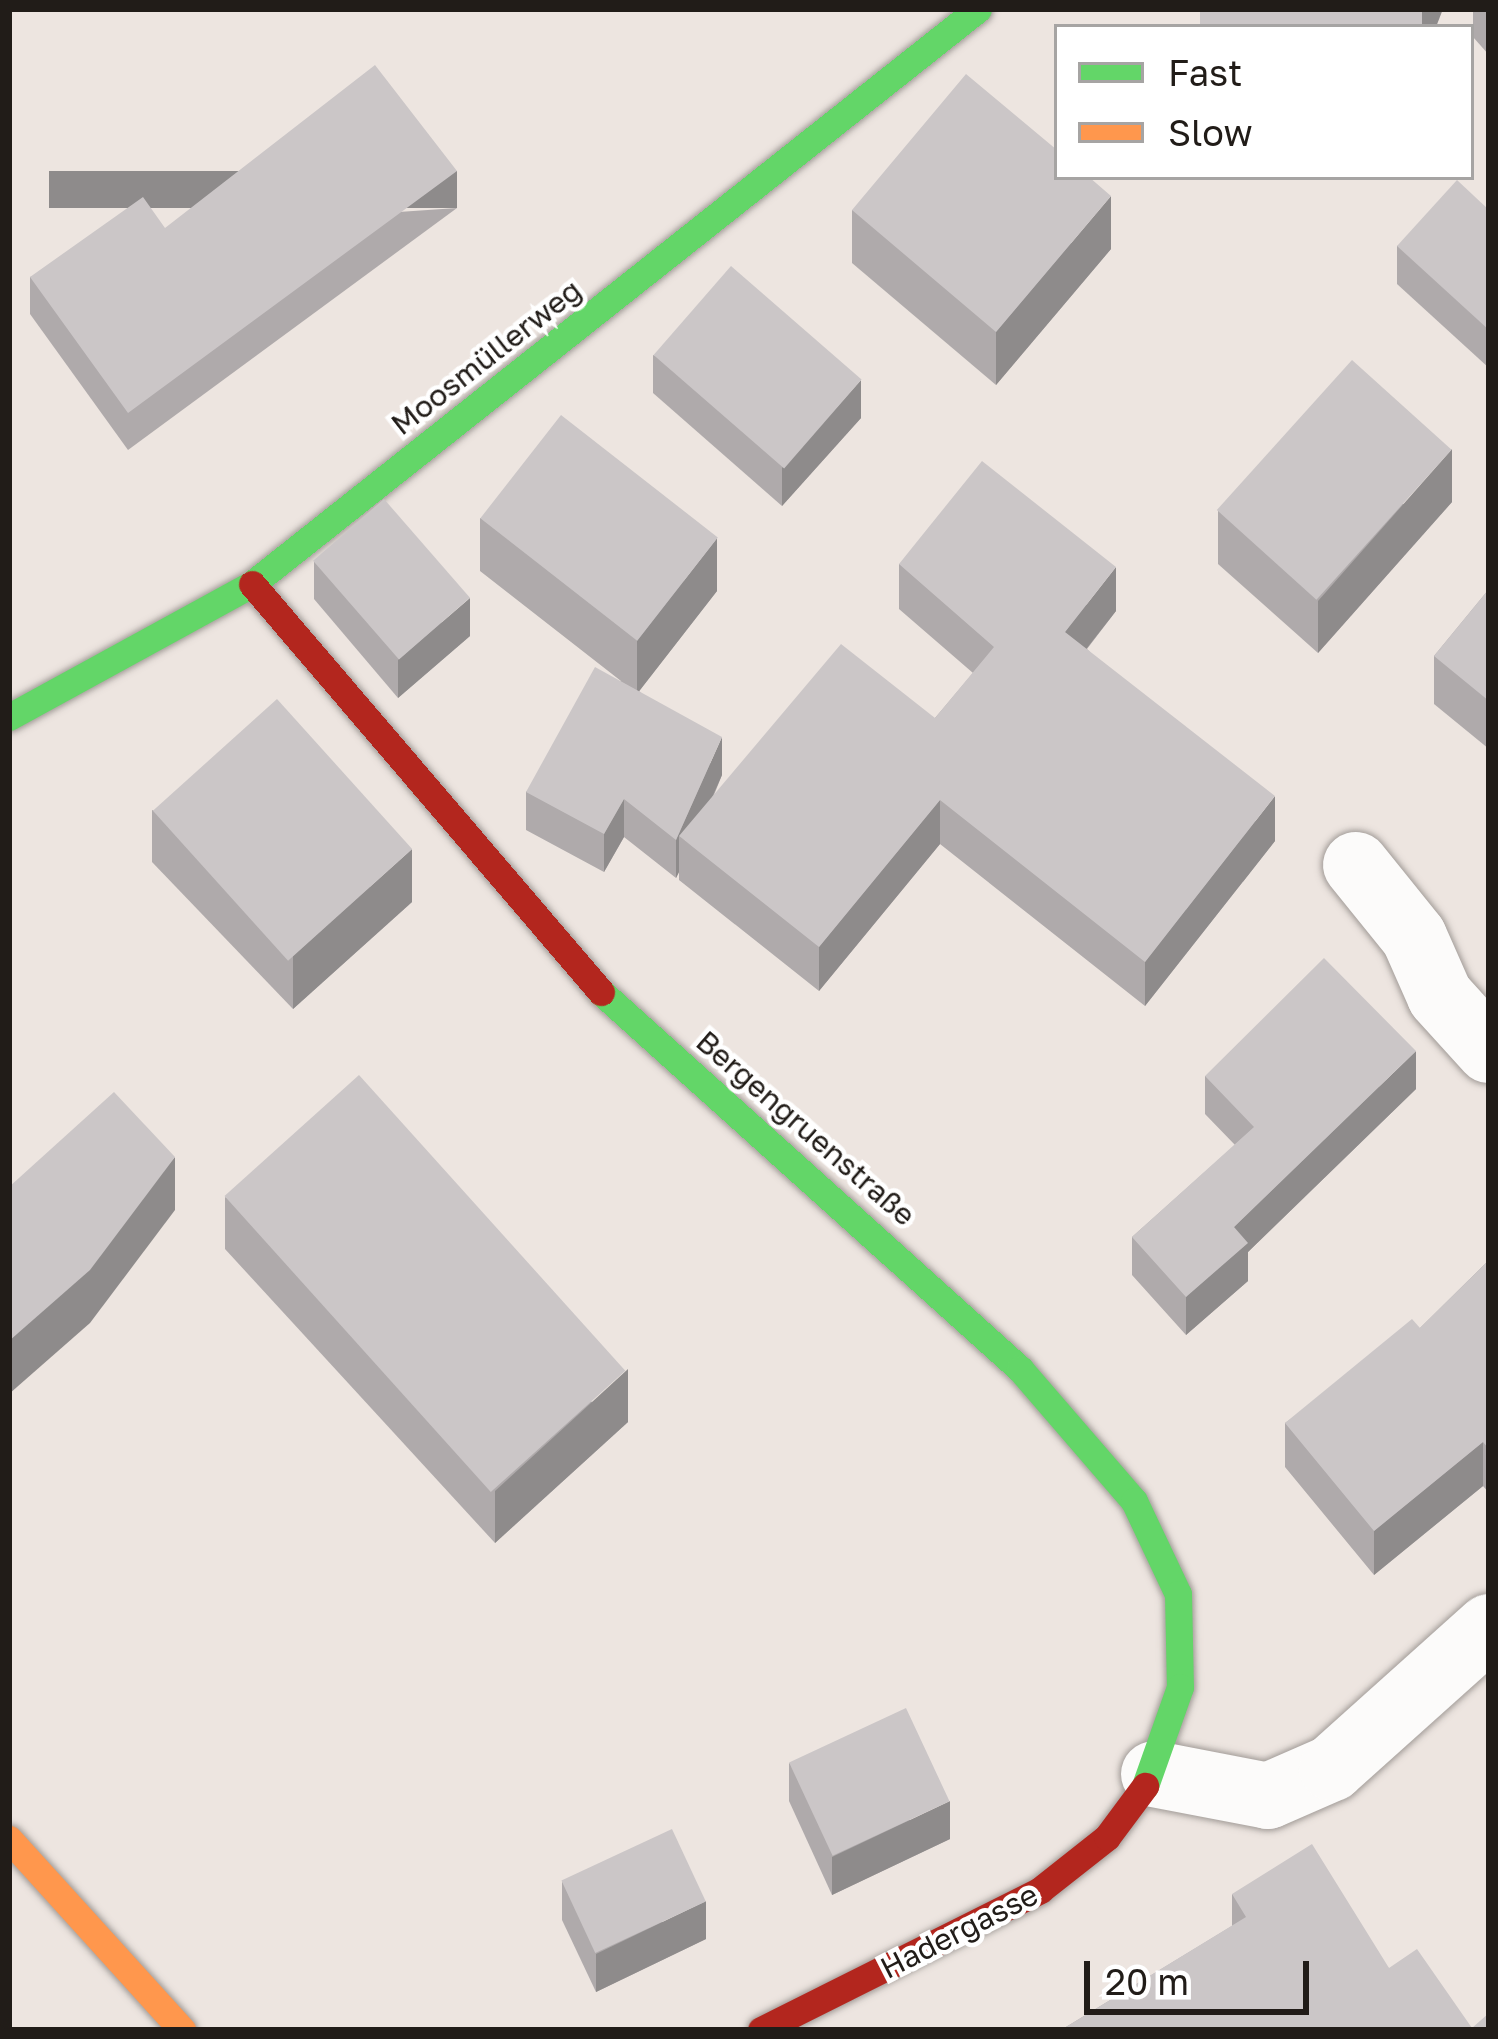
<!DOCTYPE html>
<meta charset="utf-8">
<style>
body{margin:0}
#map{position:relative;width:1498px;height:2039px;overflow:hidden;background:#ede5e0;font-family:"Golos Text",sans-serif}
div>[style]{position:absolute}
[style*='--x']{left:calc(var(--x)*1px);top:calc(var(--y)*1px);width:calc(var(--w)*1px);rotate:calc(var(--a)*1deg)}
.roads{filter:drop-shadow(0 0 3px #a29c98) drop-shadow(0 0 3px #a29c98)}
.street>*{height:66px;margin:-33px;padding:0 33px;transform-origin:33px;border-radius:33px;background:#fcfbfa}
.fast>*{height:27px;margin:-13.5px;padding:0 13.5px;transform-origin:13.5px;border-radius:13.5px;background:#63d668}
.slow>*{height:27px;margin:-13.5px;padding:0 13.5px;transform-origin:13.5px;border-radius:13.5px;background:#ff974d}
.jam>*{height:27px;margin:-13.5px;padding:0 13.5px;transform-origin:13.5px;border-radius:13.5px;background:#b3261e}
.wall>*{inset:0;background:#afaaab}
.shaded-wall>*{inset:0;background:#8e8b8b;transform-origin:0 0}
.building>*{inset:0;background:#cbc6c7;transform-origin:0 0}
span{translate:-50% -50%;white-space:nowrap;text-align:center;line-height:1.15;-webkit-text-stroke:9px #fff;paint-order:stroke}
.street-label{font-size:30px;color:#211c18}
.frame{position:absolute;inset:0;border:12px solid #211c18;pointer-events:none}
.legend{position:absolute;left:1054px;top:24px;width:420px;height:156px;box-sizing:border-box;background:#fff;border:3px solid #a6a4a3;margin:0;padding:15px 21px;list-style:none;font-size:36px;color:#211c18}
.legend li{display:flex;align-items:center;gap:24px;height:60px}
.legend b{width:60px;border:3px solid #a6a4a3}
.scale{position:absolute;left:1084px;top:1961px;width:225px;height:54px;box-sizing:border-box;border:6px solid #211c18;border-top:0;padding-left:15px;font-size:36px;line-height:42px;white-space:nowrap;color:#211c18;-webkit-text-stroke:9px #fff;paint-order:stroke}
</style>
<div id="map">
<div class="roads">
<div class="street">
<div style="--x:1356;--y:865;--w:92;--a:51.1"></div>
<div style="--x:1414;--y:937;--w:64;--a:66.2"></div>
<div style="--x:1440;--y:996;--w:73;--a:47.8"></div>
<div style="--x:1154;--y:1774;--w:116;--a:10.9"></div>
<div style="--x:1268;--y:1796;--w:70;--a:-23.6"></div>
<div style="--x:1332;--y:1768;--w:211;--a:-41.9"></div>
</div>
<div class="fast">
<div style="--x:9;--y:717;--w:277;--a:-28.7"></div>
<div style="--x:252;--y:584;--w:926;--a:-38.38"></div>
<div style="--x:601;--y:992;--w:564;--a:41.98"></div>
<div style="--x:1020;--y:1369;--w:174;--a:49.2"></div>
<div style="--x:1134;--y:1501;--w:103;--a:64.7"></div>
<div style="--x:1178;--y:1594;--w:93;--a:88.8"></div>
<div style="--x:1180;--y:1687;--w:105;--a:109.5"></div>
</div>
<div class="slow">
<div style="--x:9;--y:1839;--w:258;--a:47.8"></div>
</div>
<div class="jam">
<div style="--x:252;--y:584;--w:537;--a:49.46"></div>
<div style="--x:761;--y:2030;--w:312;--a:-26.6"></div>
<div style="--x:1040;--y:1890;--w:85;--a:-38.3"></div>
<div style="--x:1107;--y:1837;--w:64;--a:-53.3"></div>
</div>
</div>
<div class="wall">
<div style="clip-path:polygon(1473px 9px,1489px 9px,1489px 55px,1473px 37px)"></div>
<div style="clip-path:polygon(457px 208px,128px 450px,30px 314px,30px 277px,165px 228px)"></div>
<div style="clip-path:polygon(852px 210px,1111px 249px,996px 385px,852px 263px)"></div>
<div style="clip-path:polygon(1489px 210px,1489px 368px,1397px 284px,1397px 246px)"></div>
<div style="clip-path:polygon(653px 355px,861px 418px,782px 506px,653px 393px)"></div>
<div style="clip-path:polygon(1452px 502px,1318px 653px,1218px 564px,1218px 511px)"></div>
<div style="clip-path:polygon(480px 518px,717px 591px,639px 691px,722px 775px,714px 795px,935px 718px,973px 673px,899px 609px,899px 564px,1116px 611px,1087px 649px,1275px 841px,1145px 1006px,940px 844px,819px 991px,679px 880px,679px 872px,676px 878px,624px 837px,604px 872px,526px 830px,526px 792px,621px 681px,480px 571px)"></div>
<div style="clip-path:polygon(314px 561px,470px 636px,398px 698px,314px 599px)"></div>
<div style="clip-path:polygon(1489px 589px,1489px 749px,1434px 704px,1434px 656px)"></div>
<div style="clip-path:polygon(152px 810px,412px 902px,293px 1009px,152px 862px)"></div>
<div style="clip-path:polygon(1205px 1076px,1416px 1089px,1248px 1252px,1248px 1281px,1186px 1335px,1132px 1275px,1132px 1237px,1235px 1145px,1205px 1114px)"></div>
<div style="clip-path:polygon(225px 1197px,628px 1422px,495px 1543px,225px 1249px)"></div>
<div style="clip-path:polygon(1489px 1260px,1489px 1493px,1483px 1486px,1374px 1575px,1285px 1467px,1285px 1423px,1420px 1328px)"></div>
<div style="clip-path:polygon(789px 1763px,950px 1839px,832px 1895px,789px 1801px)"></div>
<div style="clip-path:polygon(562px 1882px,706px 1939px,596px 1992px,562px 1920px)"></div>
<div style="clip-path:polygon(1232px 1894px,1389px 1968px,1472px 2028px,1489px 2030px,1061px 2030px,1232px 1926px)"></div>
</div>
<div class="shaded-wall">
<div style="clip-path:polygon(1422px 9px,1443px 9px,1436px 27px,1414px 27px)"></div>
<div style="left:457px;top:171px;width:37px;height:408px;rotate:90deg"></div>
<div style="clip-path:polygon(1111px 196px,1111px 249px,996px 385px,996px 332px)"></div>
<div style="clip-path:polygon(861px 380px,861px 418px,782px 506px,782px 468px)"></div>
<div style="clip-path:polygon(1452px 449px,1452px 502px,1318px 653px,1318px 601px)"></div>
<div style="clip-path:polygon(717px 538px,717px 591px,637px 694px,637px 641px)"></div>
<div style="clip-path:polygon(1116px 567px,1116px 611px,1065px 676px,1065px 632px)"></div>
<div style="clip-path:polygon(470px 598px,470px 636px,398px 698px,398px 660px)"></div>
<div style="clip-path:polygon(722px 737px,722px 775px,691px 845px,679px 836px,679px 872px,676px 878px,676px 840px)"></div>
<div style="clip-path:polygon(1275px 796px,1275px 841px,1145px 1006px,1145px 962px)"></div>
<div style="clip-path:polygon(624px 799px,624px 837px,604px 872px,604px 834px)"></div>
<div style="clip-path:polygon(940px 800px,940px 844px,819px 991px,819px 947px)"></div>
<div style="clip-path:polygon(412px 849px,412px 902px,293px 1009px,293px 956px)"></div>
<div style="clip-path:polygon(1416px 1051px,1416px 1089px,1248px 1252px,1248px 1281px,1186px 1335px,1186px 1297px,1234px 1227px)"></div>
<div style="clip-path:polygon(175px 1157px,175px 1210px,90px 1323px,9px 1394px,9px 1341px)"></div>
<div style="clip-path:polygon(628px 1369px,628px 1422px,495px 1543px,495px 1491px)"></div>
<div style="clip-path:polygon(1483px 1442px,1483px 1486px,1374px 1575px,1374px 1531px)"></div>
<div style="clip-path:polygon(950px 1801px,950px 1839px,832px 1895px,832px 1857px)"></div>
<div style="clip-path:polygon(706px 1901px,706px 1939px,596px 1992px,596px 1954px)"></div>
</div>
<div class="building">
<div style="left:1200px;top:9px;width:222px;height:19px"></div>
<div style="clip-path:polygon(375px 65px,457px 171px,128px 413px,30px 277px,143px 197px,165px 228px)"></div>
<div style="clip-path:polygon(966px 74px,1057px 150px,1057px 177px,1089px 177px,1111px 196px,996px 332px,852px 210px)"></div>
<div style="clip-path:polygon(1457px 180px,1489px 210px,1489px 330px,1397px 246px)"></div>
<div style="left:731px;top:266px;width:173px;height:118px;rotate:41deg"></div>
<div style="left:1352px;top:360px;width:134px;height:202px;rotate:42deg"></div>
<div style="left:561px;top:415px;width:199px;height:131px;rotate:38deg"></div>
<div style="clip-path:polygon(982px 461px,1116px 567px,1065px 632px,1275px 796px,1145px 962px,940px 800px,819px 947px,679px 836px,841px 644px,935px 718px,994px 647px,899px 564px)"></div>
<div style="left:384px;top:499px;width:131px;height:94px;rotate:49deg"></div>
<div style="clip-path:polygon(1489px 589px,1489px 701px,1434px 656px)"></div>
<div style="clip-path:polygon(595px 667px,722px 737px,676px 840px,624px 799px,604px 834px,526px 792px)"></div>
<div style="left:277px;top:699px;width:202px;height:167px;rotate:48deg"></div>
<div style="clip-path:polygon(1324px 958px,1416px 1051px,1234px 1227px,1248px 1243px,1186px 1297px,1132px 1237px,1254px 1127px,1205px 1076px)"></div>
<div style="left:359px;top:1075px;width:398px;height:181px;rotate:48deg"></div>
<div style="clip-path:polygon(114px 1092px,175px 1157px,90px 1270px,9px 1341px,9px 1187px)"></div>
<div style="clip-path:polygon(1489px 1260px,1489px 1449px,1483px 1442px,1374px 1531px,1285px 1423px,1412px 1319px,1420px 1328px)"></div>
<div style="left:906px;top:1708px;width:103px;height:129px;rotate:65deg"></div>
<div style="left:672px;top:1829px;width:80px;height:122px;rotate:65deg"></div>
<div style="clip-path:polygon(1312px 1844px,1389px 1968px,1417px 1949px,1472px 2028px,1489px 2013px,1489px 2030px,1061px 2030px,1246px 1917px,1232px 1894px)"></div>
</div>
<div class="street-label">
<span style="left:486px;top:357px;rotate:-38deg">Moosmüllerweg</span>
<span style="left:806px;top:1128px;rotate:41deg">Bergengruenstraße</span>
<span style="left:959px;top:1931px;rotate:-27deg">Hadergasse</span>
</div>
<div class="frame"></div>
<ul class="legend">
<li><b style="height:15px;background:#63d668"></b>Fast</li>
<li><b style="height:15px;background:#ff974d"></b>Slow</li>
</ul>
<div class="scale">20 m</div>
</div>
